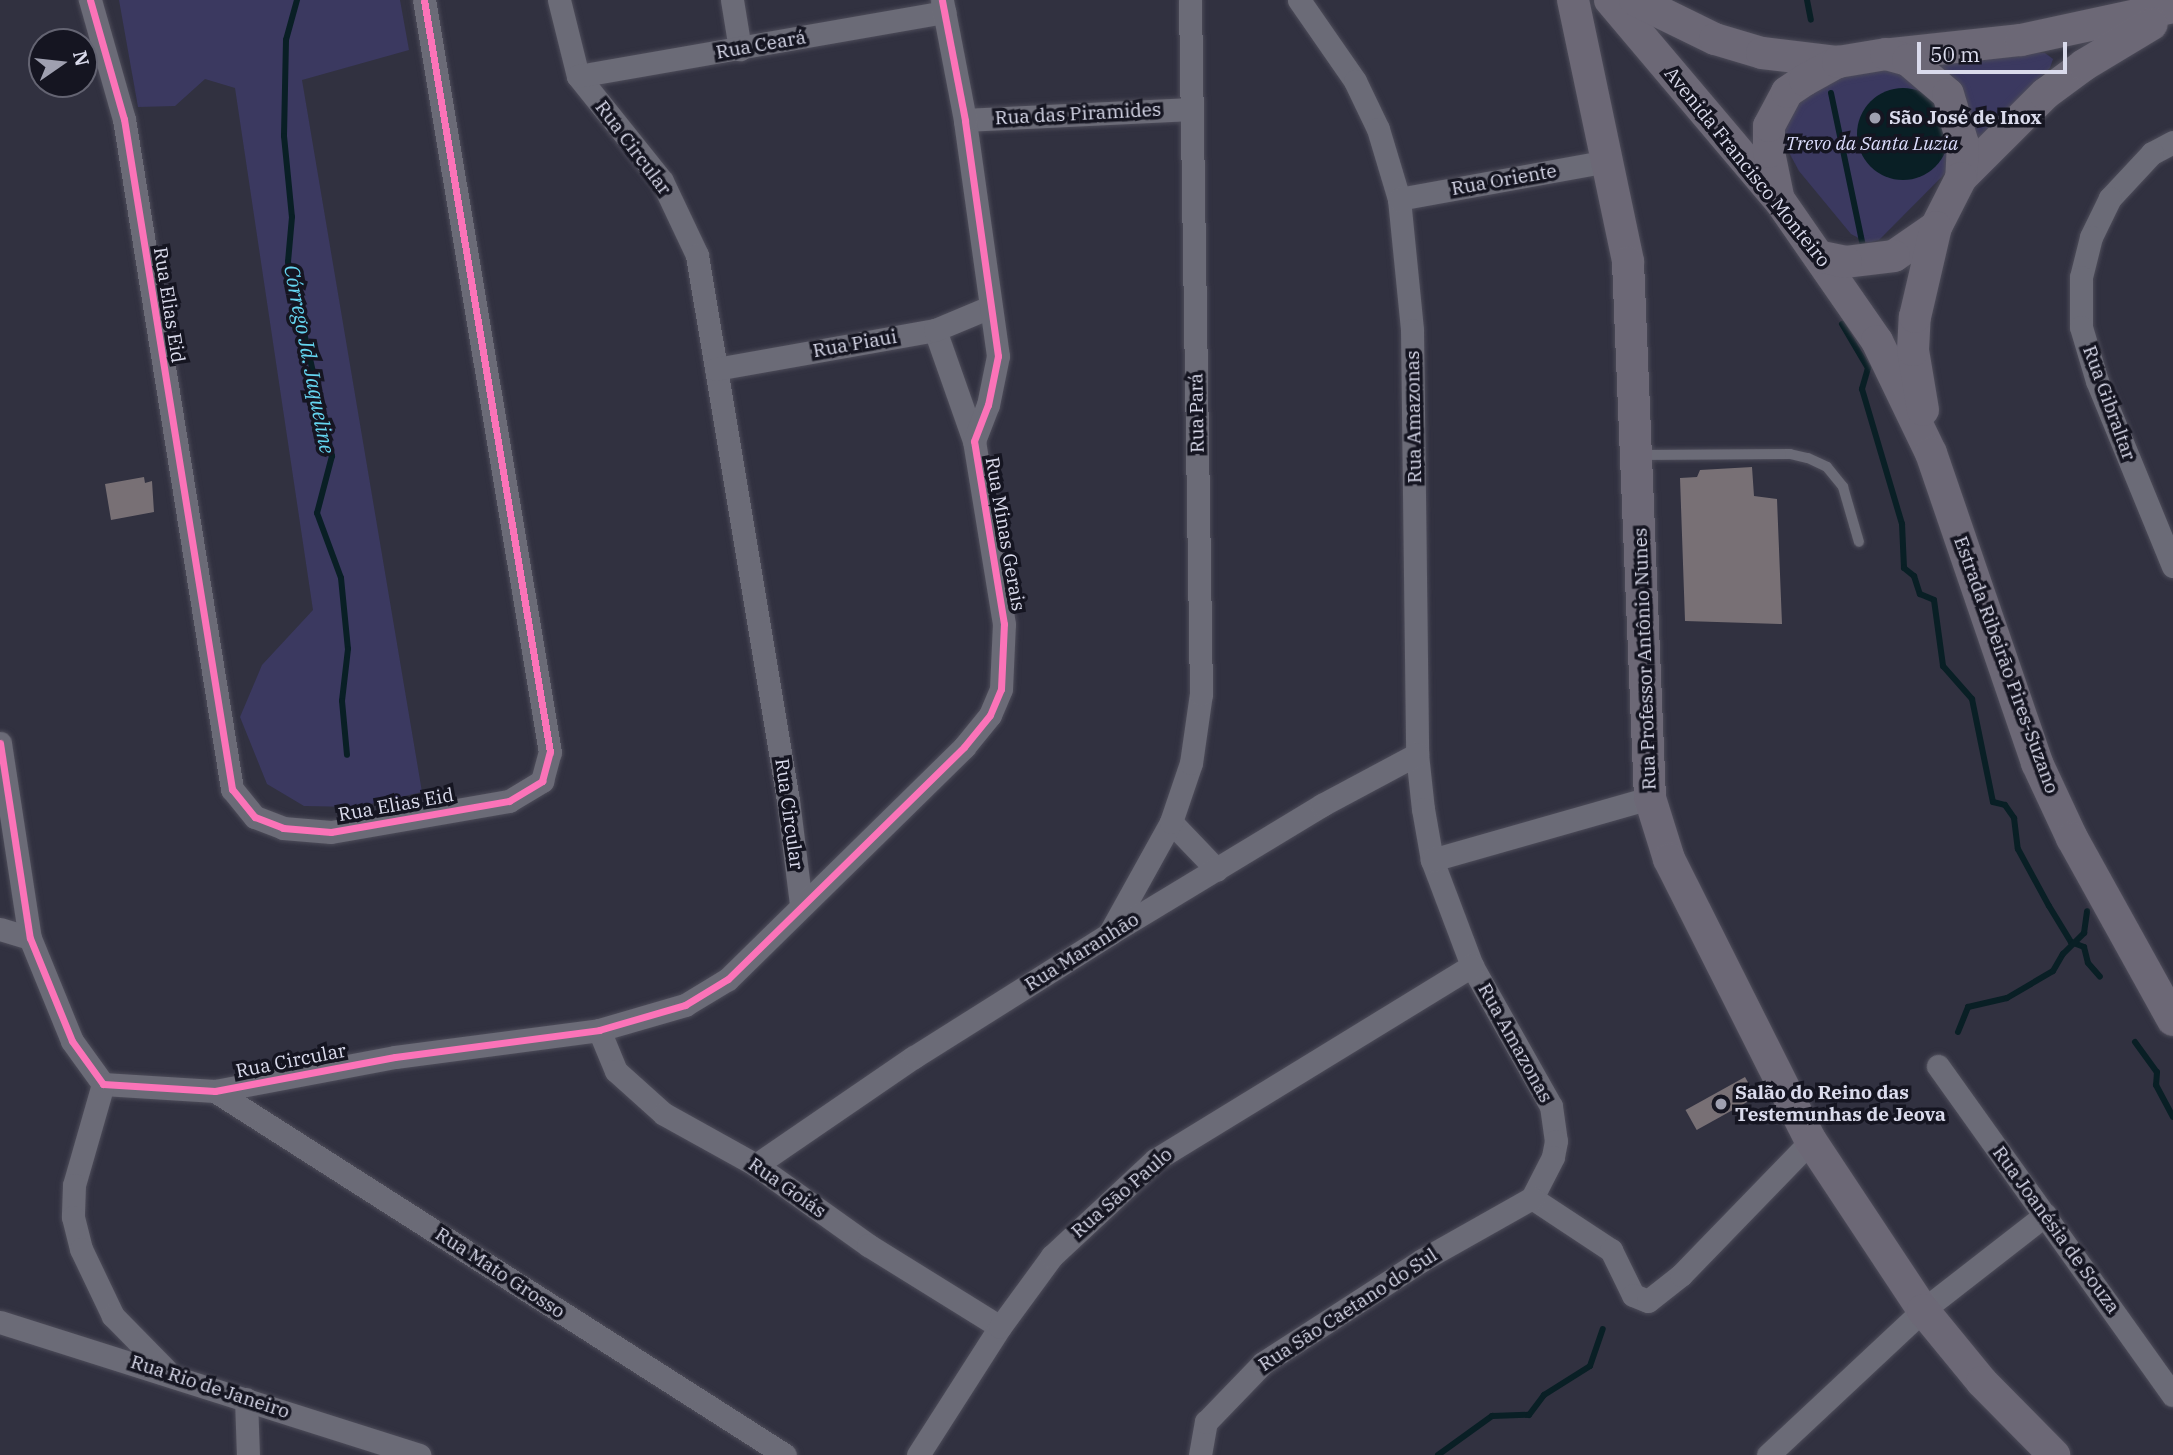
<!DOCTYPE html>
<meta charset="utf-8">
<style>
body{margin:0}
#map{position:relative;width:2173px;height:1455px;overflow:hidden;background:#313140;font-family:"IBM Plex Serif",serif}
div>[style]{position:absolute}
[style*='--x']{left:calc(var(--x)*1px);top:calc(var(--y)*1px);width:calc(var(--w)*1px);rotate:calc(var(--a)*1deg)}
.green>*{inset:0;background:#3b3960}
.water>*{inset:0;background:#091f25}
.round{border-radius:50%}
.stream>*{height:6px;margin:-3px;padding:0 3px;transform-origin:3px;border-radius:3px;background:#091f25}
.building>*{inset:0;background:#787075;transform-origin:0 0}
.roads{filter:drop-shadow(0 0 2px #4d4c59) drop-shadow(0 0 2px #4d4c59)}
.lane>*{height:10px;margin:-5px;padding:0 5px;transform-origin:5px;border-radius:5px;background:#6b6b77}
.street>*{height:23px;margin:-11.5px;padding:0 11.5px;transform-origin:11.5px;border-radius:11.5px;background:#6b6b77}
.secondary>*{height:32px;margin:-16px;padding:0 16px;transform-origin:16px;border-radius:16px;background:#6c6876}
.cycleway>*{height:7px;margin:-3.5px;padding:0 3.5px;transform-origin:3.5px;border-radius:3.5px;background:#fb73b8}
.dots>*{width:19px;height:19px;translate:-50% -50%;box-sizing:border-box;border:4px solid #151521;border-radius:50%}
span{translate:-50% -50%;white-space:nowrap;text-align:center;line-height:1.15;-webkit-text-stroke:7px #151521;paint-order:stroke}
.street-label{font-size:19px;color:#dadbec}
.poi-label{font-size:19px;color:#dadbec;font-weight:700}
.left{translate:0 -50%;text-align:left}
.park-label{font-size:19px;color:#dcddfd;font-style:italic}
.water-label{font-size:21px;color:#65d6f1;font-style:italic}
.north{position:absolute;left:28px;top:28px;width:70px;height:70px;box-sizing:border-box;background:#151521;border:2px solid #646472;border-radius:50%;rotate:76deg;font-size:19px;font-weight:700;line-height:28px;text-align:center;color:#dadbec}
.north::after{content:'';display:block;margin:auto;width:24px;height:32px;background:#9fa0b0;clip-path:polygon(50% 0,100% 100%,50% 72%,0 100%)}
.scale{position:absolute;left:1917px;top:42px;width:150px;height:32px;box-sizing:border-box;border:4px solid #dadbec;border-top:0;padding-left:9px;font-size:21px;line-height:24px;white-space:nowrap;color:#dadbec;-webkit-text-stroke:5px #151521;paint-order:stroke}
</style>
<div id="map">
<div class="green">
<div style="clip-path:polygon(119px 0,400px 0,409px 50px,302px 80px,422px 792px,358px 807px,304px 806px,267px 784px,240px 717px,262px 665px,313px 610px,235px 88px,205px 79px,175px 106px,138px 107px)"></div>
<div style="clip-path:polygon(2032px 52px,2045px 53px,2053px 59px,2050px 68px,1879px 240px,1868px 243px,1851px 234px,1799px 171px,1785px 145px,1782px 123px,1788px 103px,1845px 75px)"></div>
</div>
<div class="water">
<div class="round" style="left:1857px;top:88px;width:92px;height:92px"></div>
</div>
<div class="stream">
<div style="--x:297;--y:0;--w:41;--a:105.4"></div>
<div style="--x:286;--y:40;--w:96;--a:91.2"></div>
<div style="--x:284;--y:136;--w:81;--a:84.4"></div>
<div style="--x:292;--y:217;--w:45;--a:95.1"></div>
<div style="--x:288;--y:262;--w:199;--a:77.2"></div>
<div style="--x:332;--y:456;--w:59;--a:104.7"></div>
<div style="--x:317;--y:513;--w:69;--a:69.7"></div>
<div style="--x:341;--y:578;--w:71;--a:84.4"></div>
<div style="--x:348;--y:649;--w:52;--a:96.6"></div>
<div style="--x:342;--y:701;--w:54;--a:84.7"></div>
<div style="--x:1807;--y:0;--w:20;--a:79"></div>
<div style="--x:1831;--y:93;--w:152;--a:78.2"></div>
<div style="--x:1842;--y:324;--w:51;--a:59.4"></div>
<div style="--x:1868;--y:368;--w:22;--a:106"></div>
<div style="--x:1862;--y:389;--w:141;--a:73.5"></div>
<div style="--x:1902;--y:524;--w:44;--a:87.4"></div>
<div style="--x:1904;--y:568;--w:13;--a:39"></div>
<div style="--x:1914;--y:576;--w:19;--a:72"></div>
<div style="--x:1920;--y:594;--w:15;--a:23"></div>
<div style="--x:1934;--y:600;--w:67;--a:82.2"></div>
<div style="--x:1943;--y:666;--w:44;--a:48.7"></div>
<div style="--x:1972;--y:699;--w:105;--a:78.5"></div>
<div style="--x:1993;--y:802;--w:12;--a:14"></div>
<div style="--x:2005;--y:805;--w:16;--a:55"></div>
<div style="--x:2014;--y:818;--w:31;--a:83"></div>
<div style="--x:2018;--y:849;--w:65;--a:61.5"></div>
<div style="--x:2049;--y:906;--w:42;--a:58.6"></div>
<div style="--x:2071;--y:942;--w:14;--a:21"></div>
<div style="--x:2084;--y:947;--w:16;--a:76"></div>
<div style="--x:2088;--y:963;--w:18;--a:49"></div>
<div style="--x:1958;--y:1032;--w:27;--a:-68"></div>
<div style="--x:1968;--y:1007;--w:40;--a:-13"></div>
<div style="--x:2007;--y:998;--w:53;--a:-30.4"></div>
<div style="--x:2053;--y:971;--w:20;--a:-60"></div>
<div style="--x:2063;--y:954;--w:30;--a:-45"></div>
<div style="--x:2084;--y:933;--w:22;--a:-82"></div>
<div style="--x:2135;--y:1042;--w:37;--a:54"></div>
<div style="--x:2157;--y:1072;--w:13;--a:94"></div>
<div style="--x:2156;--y:1085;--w:36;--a:62"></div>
<div style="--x:1438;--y:1455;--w:67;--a:-35.8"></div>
<div style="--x:1492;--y:1416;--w:37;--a:-2"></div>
<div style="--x:1529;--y:1415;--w:25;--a:-53"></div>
<div style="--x:1544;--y:1395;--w:54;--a:-32.2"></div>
<div style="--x:1590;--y:1366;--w:39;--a:-71"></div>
</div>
<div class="building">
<div style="clip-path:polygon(1752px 467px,1754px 496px,1777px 499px,1782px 624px,1685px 621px,1680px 478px,1697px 477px,1700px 470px)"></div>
<div style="clip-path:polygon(144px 477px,145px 483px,152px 481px,154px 512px,111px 520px,105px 484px)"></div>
<div style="left:1745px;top:1077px;width:23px;height:68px;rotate:61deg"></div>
</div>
<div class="roads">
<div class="lane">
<div style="--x:1640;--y:455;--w:150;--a:-0.4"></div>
<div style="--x:1790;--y:454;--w:18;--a:13"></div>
<div style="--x:1808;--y:458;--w:21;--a:25"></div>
<div style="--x:1827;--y:467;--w:26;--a:51"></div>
<div style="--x:1843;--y:487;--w:57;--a:73.8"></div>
</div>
<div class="street">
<div style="--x:90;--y:0;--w:124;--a:74.1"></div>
<div style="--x:124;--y:119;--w:679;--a:80.84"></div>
<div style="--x:232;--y:789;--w:36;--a:51"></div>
<div style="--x:255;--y:817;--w:30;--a:21"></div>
<div style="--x:283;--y:828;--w:48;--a:4.8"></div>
<div style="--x:331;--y:832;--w:181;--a:-9.9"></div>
<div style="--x:509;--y:801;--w:39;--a:-31"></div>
<div style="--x:542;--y:781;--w:30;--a:-75"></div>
<div style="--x:550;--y:752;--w:762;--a:-99.51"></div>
<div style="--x:559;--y:0;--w:78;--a:76"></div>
<div style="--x:578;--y:76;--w:134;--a:51.3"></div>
<div style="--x:662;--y:181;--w:82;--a:64.7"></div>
<div style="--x:697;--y:255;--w:553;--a:80.52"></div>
<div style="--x:788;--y:800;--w:105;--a:82.9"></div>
<div style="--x:732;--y:0;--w:50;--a:80.7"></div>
<div style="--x:1299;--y:0;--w:98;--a:55.3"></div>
<div style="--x:1355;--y:81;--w:53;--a:64.4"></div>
<div style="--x:1378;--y:129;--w:73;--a:73.3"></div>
<div style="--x:1399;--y:199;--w:132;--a:84.3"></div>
<div style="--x:1412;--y:330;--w:424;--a:89.3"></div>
<div style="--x:1417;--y:754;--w:55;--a:83.8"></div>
<div style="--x:1423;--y:809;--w:52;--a:80"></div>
<div style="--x:1432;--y:860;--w:113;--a:69.3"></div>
<div style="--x:1472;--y:966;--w:161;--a:60.6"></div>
<div style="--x:1551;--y:1106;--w:35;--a:82"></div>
<div style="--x:1556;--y:1141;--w:16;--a:101"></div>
<div style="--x:1553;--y:1157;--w:46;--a:117.1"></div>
<div style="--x:578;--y:76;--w:372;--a:-9.9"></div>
<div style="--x:965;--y:120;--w:226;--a:-2.8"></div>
<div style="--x:2173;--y:142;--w:24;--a:152"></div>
<div style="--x:2152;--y:153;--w:62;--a:133"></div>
<div style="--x:2110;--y:198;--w:43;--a:116"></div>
<div style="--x:2091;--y:237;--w:41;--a:104"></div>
<div style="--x:2081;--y:277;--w:50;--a:90"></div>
<div style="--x:2081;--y:327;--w:56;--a:73.5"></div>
<div style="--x:2097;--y:381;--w:200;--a:67.7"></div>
<div style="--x:1399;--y:199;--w:212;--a:-10.3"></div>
<div style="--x:935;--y:330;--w:118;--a:70.6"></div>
<div style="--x:716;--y:369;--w:222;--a:-10.1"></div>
<div style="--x:935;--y:330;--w:60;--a:-22.7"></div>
<div style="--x:0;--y:743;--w:197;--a:81.3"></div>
<div style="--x:30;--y:938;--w:111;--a:67.8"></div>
<div style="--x:72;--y:1041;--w:53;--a:54.2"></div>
<div style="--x:103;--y:1084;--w:112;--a:3.6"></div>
<div style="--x:215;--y:1091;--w:183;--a:-10.7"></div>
<div style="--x:395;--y:1057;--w:206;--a:-7.5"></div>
<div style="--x:599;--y:1030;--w:90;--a:-16.2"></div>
<div style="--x:685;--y:1005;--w:50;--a:-31.2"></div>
<div style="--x:728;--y:979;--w:331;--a:-44.5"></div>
<div style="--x:964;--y:747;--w:41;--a:-50.9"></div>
<div style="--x:990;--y:715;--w:28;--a:-67"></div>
<div style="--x:1001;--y:689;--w:65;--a:-87.4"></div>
<div style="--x:1004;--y:624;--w:185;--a:-99.3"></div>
<div style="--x:974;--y:441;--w:39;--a:-69"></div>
<div style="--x:988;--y:405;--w:50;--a:-78.5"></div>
<div style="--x:998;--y:356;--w:238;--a:-98"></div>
<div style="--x:965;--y:120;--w:122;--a:-100.9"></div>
<div style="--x:1171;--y:822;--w:66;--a:46.2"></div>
<div style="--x:1432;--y:860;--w:227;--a:-15.9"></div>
<div style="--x:0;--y:929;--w:31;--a:17"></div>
<div style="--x:1109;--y:934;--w:128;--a:-61"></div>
<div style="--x:1171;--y:822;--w:62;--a:-71.3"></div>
<div style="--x:1191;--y:763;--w:70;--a:-81.8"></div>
<div style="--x:1201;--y:694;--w:694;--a:-90.91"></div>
<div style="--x:599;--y:1030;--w:44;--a:67.5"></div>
<div style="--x:616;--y:1071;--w:64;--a:41.9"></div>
<div style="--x:664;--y:1114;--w:105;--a:29"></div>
<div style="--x:756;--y:1165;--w:138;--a:35.5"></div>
<div style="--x:868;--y:1245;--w:155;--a:31.8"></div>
<div style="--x:1938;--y:1066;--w:404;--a:54.5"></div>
<div style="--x:103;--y:1084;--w:105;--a:106"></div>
<div style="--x:74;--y:1185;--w:32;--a:92"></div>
<div style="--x:73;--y:1217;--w:33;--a:76"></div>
<div style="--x:81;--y:1249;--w:74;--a:64.5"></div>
<div style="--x:113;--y:1316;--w:74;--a:45.5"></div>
<div style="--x:215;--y:1091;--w:676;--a:32.56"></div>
<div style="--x:756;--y:1165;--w:191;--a:-34.4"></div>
<div style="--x:914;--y:1057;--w:231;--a:-32.2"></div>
<div style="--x:1109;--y:934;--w:249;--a:-31.2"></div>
<div style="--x:1322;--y:805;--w:108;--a:-28.2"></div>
<div style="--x:1532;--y:1198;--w:95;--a:33.4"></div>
<div style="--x:1611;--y:1250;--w:50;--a:63.9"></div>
<div style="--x:1633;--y:1295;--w:16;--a:22"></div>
<div style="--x:1648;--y:1301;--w:42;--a:-38.2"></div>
<div style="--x:1681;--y:1275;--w:187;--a:-45.9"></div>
<div style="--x:0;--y:1322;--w:440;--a:17.6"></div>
<div style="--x:246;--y:1399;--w:56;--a:88"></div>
<div style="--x:918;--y:1455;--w:152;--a:-57.4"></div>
<div style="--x:1000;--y:1327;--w:88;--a:-53.8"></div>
<div style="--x:1052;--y:1256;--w:141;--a:-43"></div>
<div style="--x:1155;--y:1160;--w:372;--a:-31.5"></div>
<div style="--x:1200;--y:1455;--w:34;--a:-80"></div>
<div style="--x:1206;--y:1422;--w:82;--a:-46"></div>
<div style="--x:1263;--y:1363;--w:189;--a:-32.9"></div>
<div style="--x:1422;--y:1260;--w:126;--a:-29.4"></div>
<div style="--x:1768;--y:1455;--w:212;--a:-43.1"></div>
<div style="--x:1923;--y:1310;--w:155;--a:-37.9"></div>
</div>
<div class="secondary">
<div style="--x:1573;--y:0;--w:268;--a:78.1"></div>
<div style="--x:1628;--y:262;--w:536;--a:87.65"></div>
<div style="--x:1650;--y:798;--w:64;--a:72.7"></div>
<div style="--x:1669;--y:859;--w:316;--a:63.3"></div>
<div style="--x:1811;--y:1141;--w:203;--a:56.5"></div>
<div style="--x:1923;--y:1310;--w:93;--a:50.7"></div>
<div style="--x:1982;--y:1382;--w:103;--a:45.4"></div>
<div style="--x:1610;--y:0;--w:263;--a:49.8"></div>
<div style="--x:1780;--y:201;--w:170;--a:55.3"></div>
<div style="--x:1877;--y:341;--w:124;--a:64.3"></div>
<div style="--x:1931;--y:453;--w:328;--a:71.1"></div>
<div style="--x:2037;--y:763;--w:83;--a:65"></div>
<div style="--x:2072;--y:838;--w:208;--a:61"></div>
<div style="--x:1635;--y:0;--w:89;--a:26"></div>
<div style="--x:1715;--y:39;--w:49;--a:16.6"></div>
<div style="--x:1762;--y:53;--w:77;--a:6.8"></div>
<div style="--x:1892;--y:54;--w:130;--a:-6.2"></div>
<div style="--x:2021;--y:40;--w:156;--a:-12.2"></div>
<div style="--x:1961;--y:178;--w:119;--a:-45"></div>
<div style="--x:2045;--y:94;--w:49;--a:-36.6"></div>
<div style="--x:2084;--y:65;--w:79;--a:-31.1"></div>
<div style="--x:1778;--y:196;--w:45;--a:-101.6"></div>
<div style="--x:1769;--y:152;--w:26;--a:-90"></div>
<div style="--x:1769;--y:126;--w:38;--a:-62"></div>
<div style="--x:1787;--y:92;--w:22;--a:-34"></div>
<div style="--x:1805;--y:80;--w:38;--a:-29"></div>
<div style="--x:1838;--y:62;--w:49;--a:-9.5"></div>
<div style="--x:1886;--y:54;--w:23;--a:15"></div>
<div style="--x:1908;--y:60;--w:52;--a:40.4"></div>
<div style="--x:1948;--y:94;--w:52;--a:73.3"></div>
<div style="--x:1963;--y:144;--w:34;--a:93"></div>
<div style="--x:1961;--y:178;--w:55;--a:117"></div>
<div style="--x:1936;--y:227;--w:51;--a:145.4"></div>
<div style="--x:1894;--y:256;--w:48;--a:172.9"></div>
<div style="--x:1846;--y:262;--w:25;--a:-168"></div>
<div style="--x:1923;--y:410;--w:61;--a:-99.5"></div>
<div style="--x:1913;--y:350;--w:33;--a:-87"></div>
<div style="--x:1915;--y:317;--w:92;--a:-76.9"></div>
</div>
</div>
<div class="cycleway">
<div style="--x:90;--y:0;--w:124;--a:74.1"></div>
<div style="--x:124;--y:119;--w:679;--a:80.84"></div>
<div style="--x:232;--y:789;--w:36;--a:51"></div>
<div style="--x:255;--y:817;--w:30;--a:21"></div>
<div style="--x:283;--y:828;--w:48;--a:4.8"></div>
<div style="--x:331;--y:832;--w:181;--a:-9.9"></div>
<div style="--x:509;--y:801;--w:39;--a:-31"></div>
<div style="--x:542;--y:781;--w:30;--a:-75"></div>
<div style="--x:550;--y:752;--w:762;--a:-99.51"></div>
<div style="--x:0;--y:743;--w:197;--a:81.3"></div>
<div style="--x:30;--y:938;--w:111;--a:67.8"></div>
<div style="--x:72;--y:1041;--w:53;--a:54.2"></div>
<div style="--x:103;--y:1084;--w:112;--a:3.6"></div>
<div style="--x:215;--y:1091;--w:183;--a:-10.7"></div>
<div style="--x:395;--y:1057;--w:206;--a:-7.5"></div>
<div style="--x:599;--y:1030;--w:90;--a:-16.2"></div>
<div style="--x:685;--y:1005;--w:50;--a:-31.2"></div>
<div style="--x:728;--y:979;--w:331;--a:-44.5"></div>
<div style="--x:964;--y:747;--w:41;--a:-50.9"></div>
<div style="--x:990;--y:715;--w:28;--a:-67"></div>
<div style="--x:1001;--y:689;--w:65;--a:-87.4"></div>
<div style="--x:1004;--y:624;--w:185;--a:-99.3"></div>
<div style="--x:974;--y:441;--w:39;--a:-69"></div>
<div style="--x:988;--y:405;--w:50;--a:-78.5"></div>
<div style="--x:998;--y:356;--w:238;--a:-98"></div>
<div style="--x:965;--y:120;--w:122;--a:-100.9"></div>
</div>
<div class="dots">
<div style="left:1875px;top:118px;background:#9fa0b0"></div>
<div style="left:1721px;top:1104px;background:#9fa0b0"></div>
</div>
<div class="street-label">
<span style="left:761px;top:45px;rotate:-10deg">Rua Ceará</span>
<span style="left:1078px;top:114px;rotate:-3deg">Rua das Piramides</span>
<span style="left:633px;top:148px;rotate:53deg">Rua Circular</span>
<span style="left:1747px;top:167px;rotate:51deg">Avenida Francisco Monteiro</span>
<span style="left:1504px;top:180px;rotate:-10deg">Rua Oriente</span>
<span style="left:169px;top:305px;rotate:81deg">Rua Elias Eid</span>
<span style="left:855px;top:344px;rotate:-10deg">Rua Piaui</span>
<span style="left:2109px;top:403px;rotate:70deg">Rua Gibraltar</span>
<span style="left:1197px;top:413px;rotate:-91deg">Rua Pará</span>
<span style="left:1414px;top:417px;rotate:-91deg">Rua Amazonas</span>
<span style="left:1005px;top:534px;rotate:80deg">Rua Minas Gerais</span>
<span style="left:1645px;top:659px;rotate:-92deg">Rua Professor Antônio Nunes</span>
<span style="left:2006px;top:665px;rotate:70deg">Estrada Ribeirão Pires-Suzano</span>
<span style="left:396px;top:805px;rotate:-10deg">Rua Elias Eid</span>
<span style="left:789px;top:814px;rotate:82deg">Rua Circular</span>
<span style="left:1082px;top:952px;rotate:-32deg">Rua Maranhão</span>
<span style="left:1515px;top:1043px;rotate:61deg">Rua Amazonas</span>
<span style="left:291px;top:1061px;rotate:-11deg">Rua Circular</span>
<span style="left:787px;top:1188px;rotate:35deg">Rua Goiás</span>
<span style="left:1122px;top:1193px;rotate:-41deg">Rua São Paulo</span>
<span style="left:2056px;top:1230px;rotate:54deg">Rua Joanésia de Souza</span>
<span style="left:500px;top:1273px;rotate:33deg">Rua Mato Grosso</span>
<span style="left:1348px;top:1310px;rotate:-33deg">Rua São Caetano do Sul</span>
<span style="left:210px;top:1387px;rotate:18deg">Rua Rio de Janeiro</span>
</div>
<div class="poi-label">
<span class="left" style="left:1889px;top:118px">São José de Inox</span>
<span class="left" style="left:1735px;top:1104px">Salão do Reino das<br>Testemunhas de Jeova</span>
</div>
<div class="park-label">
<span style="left:1872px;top:144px">Trevo da Santa Luzia</span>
</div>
<div class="water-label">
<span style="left:310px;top:359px;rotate:79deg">Córrego Jd. Jaqueline</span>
</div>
<div class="north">N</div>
<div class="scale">50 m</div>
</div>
